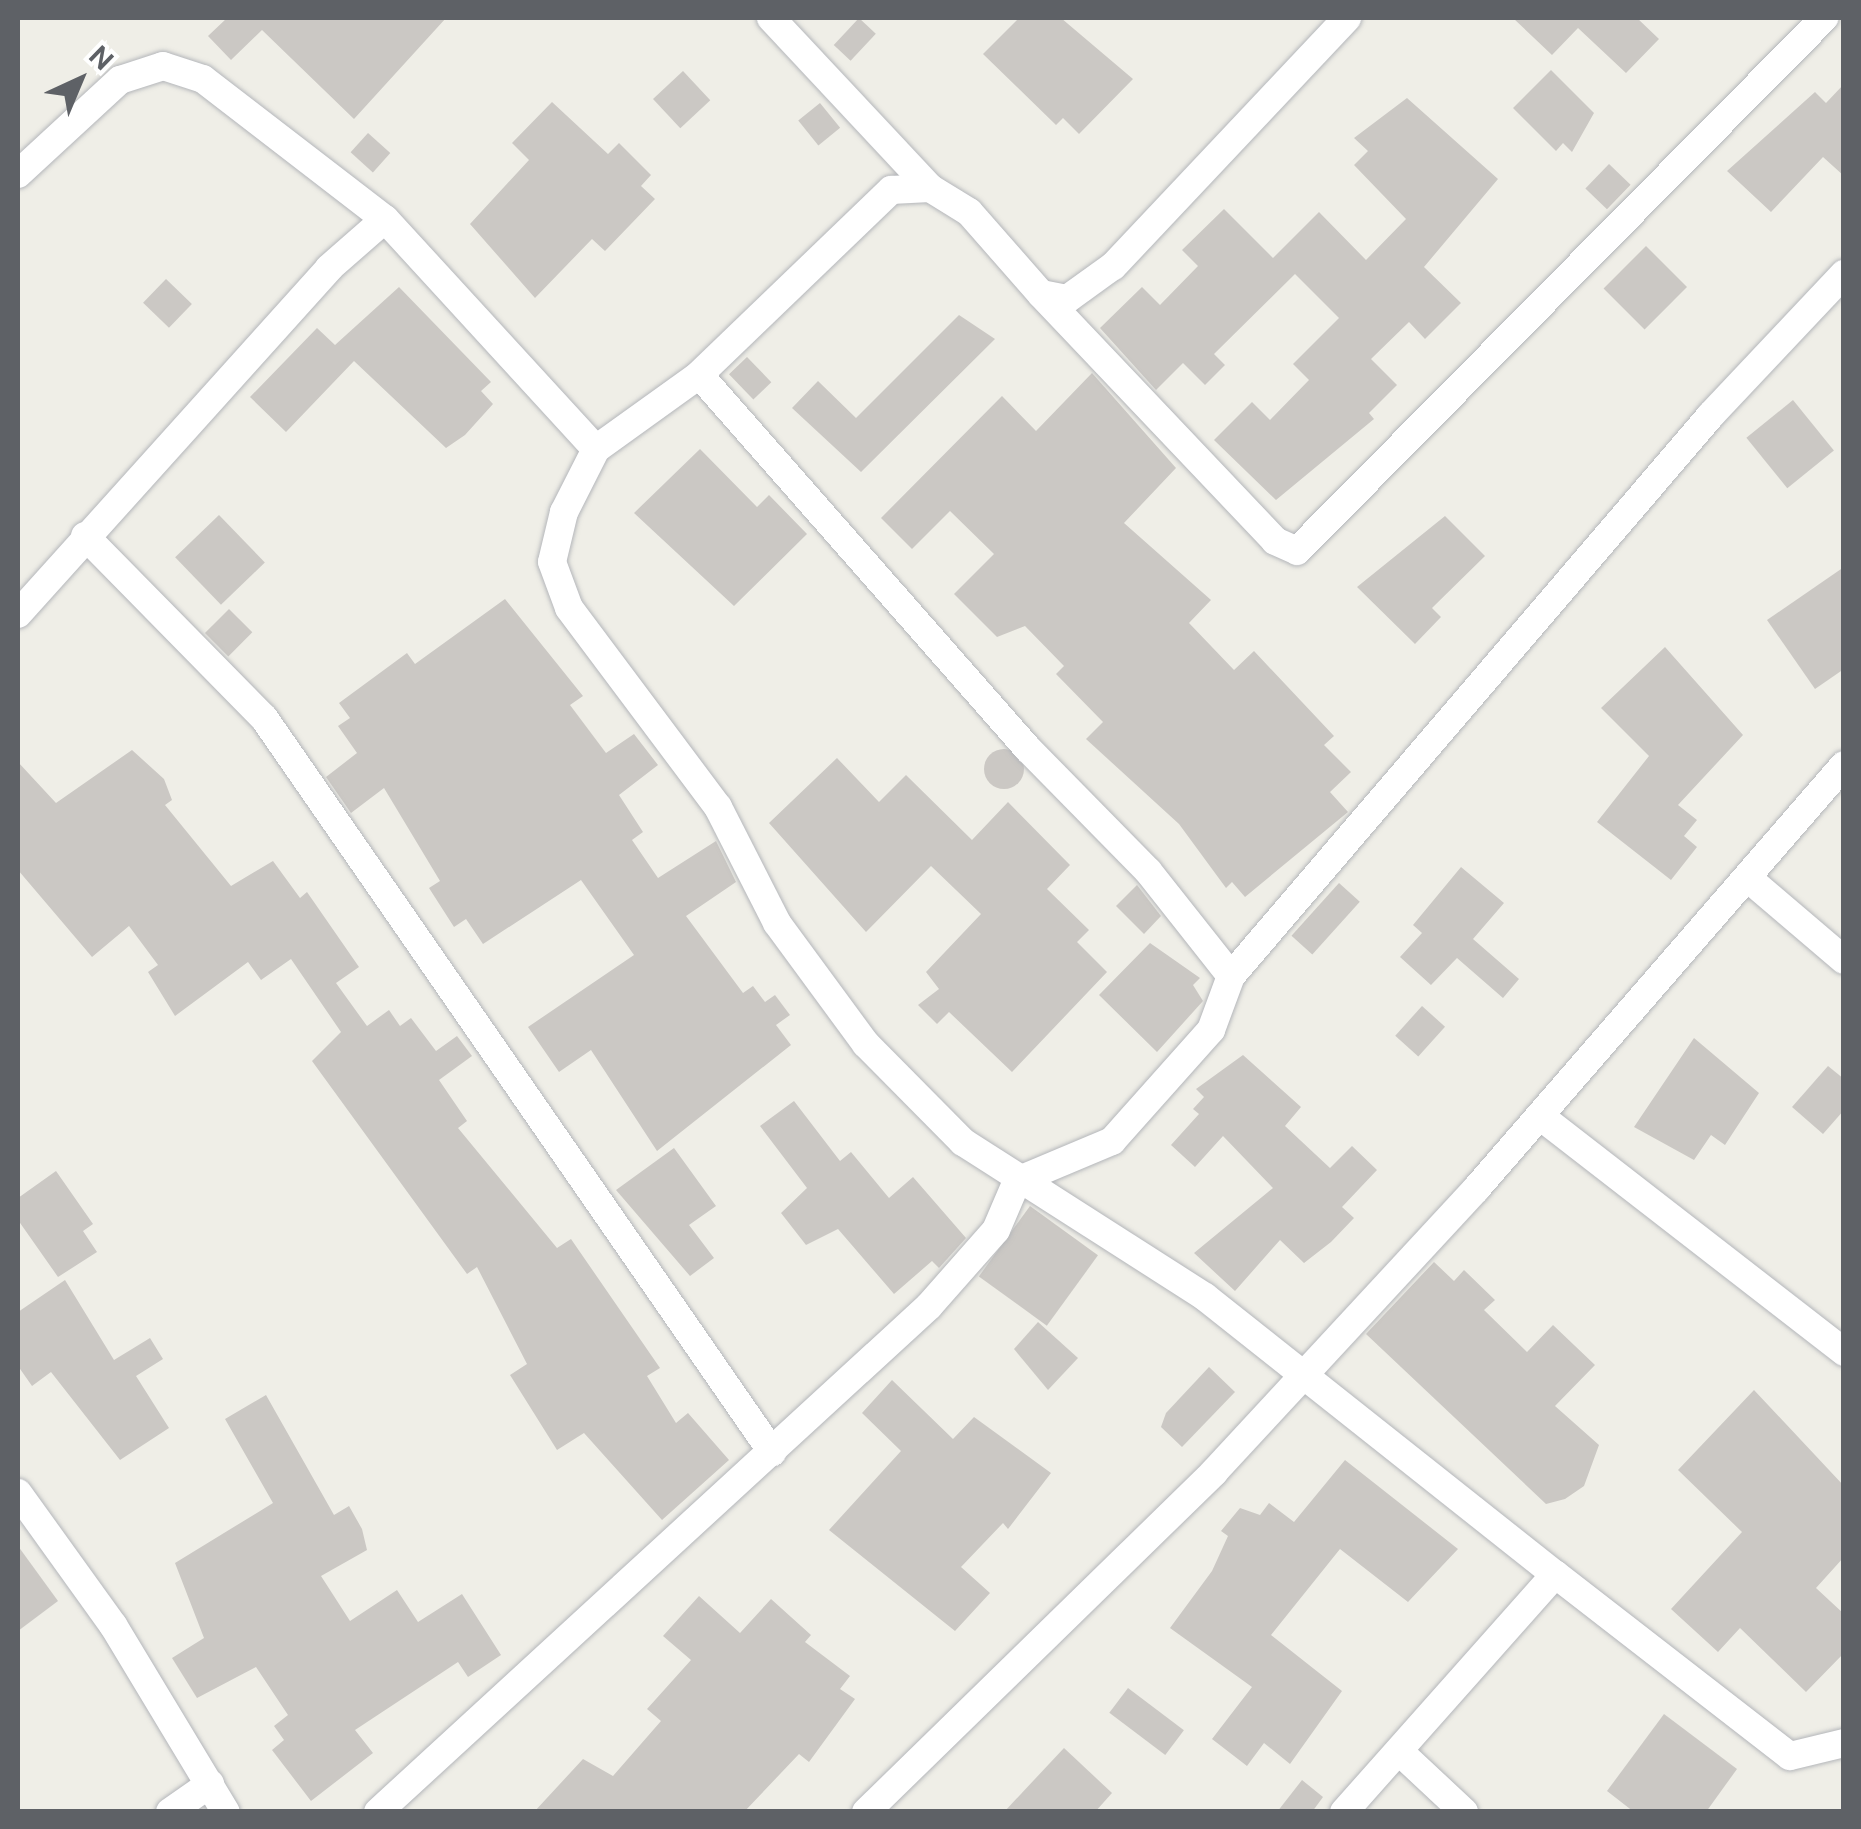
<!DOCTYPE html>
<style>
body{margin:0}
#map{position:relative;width:1861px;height:1829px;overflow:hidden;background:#efeee7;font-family:"DM Sans",sans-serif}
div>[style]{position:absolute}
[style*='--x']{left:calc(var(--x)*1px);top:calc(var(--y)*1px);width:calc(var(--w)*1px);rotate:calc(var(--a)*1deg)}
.building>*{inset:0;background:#cbc8c4;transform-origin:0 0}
.round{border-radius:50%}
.roads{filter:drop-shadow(0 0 2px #b4b6ba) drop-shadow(0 0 2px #b4b6ba)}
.street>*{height:28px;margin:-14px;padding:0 14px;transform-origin:14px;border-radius:14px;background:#fff}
span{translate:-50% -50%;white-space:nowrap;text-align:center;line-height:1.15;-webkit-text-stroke:10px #fff;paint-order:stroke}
.frame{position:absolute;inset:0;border:20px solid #5e6166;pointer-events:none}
.north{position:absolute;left:30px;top:30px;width:100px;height:100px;-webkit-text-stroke:8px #fff;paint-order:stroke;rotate:44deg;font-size:28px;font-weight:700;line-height:40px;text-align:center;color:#5e6166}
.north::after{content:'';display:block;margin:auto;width:35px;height:45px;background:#5e6166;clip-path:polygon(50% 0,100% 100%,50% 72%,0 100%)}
</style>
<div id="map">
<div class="building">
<div style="clip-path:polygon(227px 18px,446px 18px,354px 119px,262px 30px,231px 60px,208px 36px)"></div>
<div style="left:859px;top:18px;width:23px;height:37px;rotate:43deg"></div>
<div style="clip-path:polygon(1019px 18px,1061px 18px,1133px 79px,1079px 134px,1063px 118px,1056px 125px,983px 54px)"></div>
<div style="clip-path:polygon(1513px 18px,1637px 18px,1659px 39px,1626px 73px,1578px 28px,1552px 55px)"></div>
<div style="clip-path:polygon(1551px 70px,1594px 113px,1572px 152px,1563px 143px,1556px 151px,1513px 108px)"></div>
<div style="left:683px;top:71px;width:40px;height:41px;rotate:47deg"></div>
<div style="clip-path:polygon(1844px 84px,1844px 176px,1823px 157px,1771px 212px,1727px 171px,1815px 92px,1826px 103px)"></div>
<div style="clip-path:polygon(1407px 98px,1498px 179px,1424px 267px,1461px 303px,1425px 339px,1409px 322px,1371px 359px,1397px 385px,1369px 413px,1374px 419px,1276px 500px,1214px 440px,1252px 402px,1270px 420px,1309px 380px,1293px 364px,1339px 318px,1295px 274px,1214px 354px,1225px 365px,1205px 385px,1183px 363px,1156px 390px,1100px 328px,1142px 287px,1160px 305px,1198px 266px,1182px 250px,1224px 209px,1273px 258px,1319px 212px,1366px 260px,1406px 219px,1354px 165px,1368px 151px,1354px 138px)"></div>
<div style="clip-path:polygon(552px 102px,608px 154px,619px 143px,651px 175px,641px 186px,655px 199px,605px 251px,592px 239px,535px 298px,470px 224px,529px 160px,512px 143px)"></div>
<div style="left:820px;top:103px;width:32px;height:28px;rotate:51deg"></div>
<div style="left:368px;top:133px;width:30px;height:26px;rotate:42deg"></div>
<div style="left:1609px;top:164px;width:30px;height:34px;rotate:44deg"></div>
<div style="left:1646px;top:246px;width:58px;height:60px;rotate:45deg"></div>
<div style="left:166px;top:279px;width:36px;height:33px;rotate:44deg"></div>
<div style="clip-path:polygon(399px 287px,491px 382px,481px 391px,493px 404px,465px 435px,446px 448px,354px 361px,286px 432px,250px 397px,317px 328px,335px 345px)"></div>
<div style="clip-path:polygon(959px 315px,995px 339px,861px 472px,792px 408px,818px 381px,856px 418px)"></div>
<div style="left:747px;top:357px;width:35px;height:25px;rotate:46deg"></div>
<div style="clip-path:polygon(1092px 373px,1176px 468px,1124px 523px,1211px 600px,1189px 623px,1234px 670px,1254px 651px,1334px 736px,1324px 745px,1351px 772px,1330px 792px,1348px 812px,1245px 897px,1232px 882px,1226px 888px,1179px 824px,1086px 739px,1103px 722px,1056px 674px,1064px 666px,1025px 626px,997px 637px,954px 594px,994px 554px,950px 511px,912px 549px,881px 518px,1002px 396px,1036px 431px)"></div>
<div style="left:1793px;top:400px;width:65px;height:60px;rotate:51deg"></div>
<div style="clip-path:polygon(700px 449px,757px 507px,769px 495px,807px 534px,734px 606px,634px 513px)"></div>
<div style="left:219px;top:515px;width:66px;height:61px;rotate:46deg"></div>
<div style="clip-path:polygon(1445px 516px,1485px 556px,1432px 608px,1441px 617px,1415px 644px,1357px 587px)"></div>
<div style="clip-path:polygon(1844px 567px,1844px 669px,1815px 689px,1767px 620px)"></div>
<div style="clip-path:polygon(505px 599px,583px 696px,570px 705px,606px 753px,634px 734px,658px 765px,619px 795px,643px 832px,632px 840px,658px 878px,716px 841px,736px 882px,686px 916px,743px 993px,753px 986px,765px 1002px,775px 995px,790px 1015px,776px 1025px,791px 1045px,657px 1151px,591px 1050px,559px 1072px,528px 1027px,634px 955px,581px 880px,483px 944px,466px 919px,454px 927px,429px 888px,440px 881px,384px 788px,351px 813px,326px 777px,357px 753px,338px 726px,350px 718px,339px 703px,407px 653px,415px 664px)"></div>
<div style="left:229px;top:609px;width:33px;height:34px;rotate:45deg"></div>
<div style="clip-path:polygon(1665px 647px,1743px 735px,1678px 805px,1697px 820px,1684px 836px,1697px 847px,1671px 880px,1597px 822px,1649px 756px,1601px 708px)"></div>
<div class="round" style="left:984px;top:749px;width:40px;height:40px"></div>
<div style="clip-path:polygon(132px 750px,164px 779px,172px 800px,165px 805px,231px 886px,273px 861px,300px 898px,307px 892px,359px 967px,336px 983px,367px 1026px,389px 1010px,400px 1026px,411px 1018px,436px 1051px,457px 1036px,472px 1056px,439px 1080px,467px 1121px,458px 1128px,557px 1248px,571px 1239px,660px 1368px,647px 1376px,676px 1423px,688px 1413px,729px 1460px,662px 1520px,584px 1433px,557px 1450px,510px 1375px,527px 1364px,477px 1267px,467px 1274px,312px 1061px,341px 1032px,291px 959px,261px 980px,248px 962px,175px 1016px,148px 972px,158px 965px,129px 926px,92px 957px,18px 870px,18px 762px,56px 803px)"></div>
<div style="clip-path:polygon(837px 758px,879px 802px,906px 775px,972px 840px,1008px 802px,1070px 865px,1047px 889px,1089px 930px,1077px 942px,1107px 972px,1012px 1072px,949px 1012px,937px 1024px,918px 1005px,939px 989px,926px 972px,981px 914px,931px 866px,866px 932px,769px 823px)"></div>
<div style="clip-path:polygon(1461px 867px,1504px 903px,1473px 939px,1519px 979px,1503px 998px,1457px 958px,1431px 985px,1400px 957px,1422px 933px,1413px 925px)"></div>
<div style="left:1339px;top:883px;width:28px;height:71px;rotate:42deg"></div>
<div style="clip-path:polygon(1137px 885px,1161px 916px,1144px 934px,1116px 906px)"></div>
<div style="clip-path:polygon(1150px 943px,1200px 978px,1193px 985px,1203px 1001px,1157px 1052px,1099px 995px)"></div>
<div style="left:1422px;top:1006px;width:31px;height:40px;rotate:42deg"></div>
<div style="clip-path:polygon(1694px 1038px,1759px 1093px,1725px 1145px,1711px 1135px,1694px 1160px,1634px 1127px)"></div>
<div style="clip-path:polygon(1243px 1055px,1301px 1107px,1285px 1126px,1330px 1168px,1352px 1146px,1377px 1170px,1342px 1207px,1354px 1218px,1331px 1242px,1304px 1263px,1280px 1240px,1235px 1291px,1194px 1253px,1273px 1188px,1223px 1136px,1195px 1167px,1171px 1145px,1199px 1114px,1193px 1109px,1204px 1097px,1196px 1089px)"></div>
<div style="clip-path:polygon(1828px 1066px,1844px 1079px,1844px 1110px,1823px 1134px,1792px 1107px)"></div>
<div style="clip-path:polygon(794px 1101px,840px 1161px,851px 1152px,889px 1198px,913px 1177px,966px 1238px,939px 1268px,932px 1261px,894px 1294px,838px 1229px,806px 1245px,781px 1213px,807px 1188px,760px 1126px)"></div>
<div style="clip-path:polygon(674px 1148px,716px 1206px,689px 1225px,714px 1258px,690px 1276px,616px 1190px)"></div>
<div style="clip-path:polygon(56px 1171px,93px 1224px,83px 1231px,97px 1252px,58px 1277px,18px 1220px,18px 1198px)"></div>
<div style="left:1030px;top:1206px;width:84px;height:87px;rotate:36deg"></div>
<div style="clip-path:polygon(1434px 1262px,1454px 1281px,1464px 1270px,1495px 1300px,1484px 1310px,1527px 1352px,1553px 1325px,1595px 1365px,1555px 1406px,1599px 1445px,1584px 1486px,1565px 1499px,1546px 1504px,1366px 1334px)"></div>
<div style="clip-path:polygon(65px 1280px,114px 1360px,150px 1338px,163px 1359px,136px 1376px,169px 1428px,120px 1460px,51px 1372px,32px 1386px,18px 1366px,18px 1312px)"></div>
<div style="clip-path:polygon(1038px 1322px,1078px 1358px,1048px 1390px,1014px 1349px)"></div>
<div style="clip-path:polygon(1209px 1367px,1235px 1392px,1182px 1447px,1161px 1427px,1166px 1413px)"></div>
<div style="clip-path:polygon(892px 1380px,953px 1439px,974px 1417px,1051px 1473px,1008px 1529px,1003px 1523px,961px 1567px,990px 1593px,955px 1631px,829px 1530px,901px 1451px,862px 1413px)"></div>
<div style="clip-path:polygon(1754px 1390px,1844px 1486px,1844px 1557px,1816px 1588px,1844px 1614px,1844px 1653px,1806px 1692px,1740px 1628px,1718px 1652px,1671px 1609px,1742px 1532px,1678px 1470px)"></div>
<div style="clip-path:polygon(266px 1395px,334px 1515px,349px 1506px,362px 1529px,367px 1550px,321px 1576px,350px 1621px,397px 1590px,418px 1622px,462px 1594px,501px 1655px,468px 1677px,458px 1662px,355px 1730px,373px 1753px,311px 1801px,272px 1750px,284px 1740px,274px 1726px,288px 1715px,256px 1667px,197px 1698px,172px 1658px,204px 1638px,175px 1563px,273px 1503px,225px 1419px)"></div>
<div style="clip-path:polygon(1345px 1460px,1458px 1549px,1408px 1602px,1340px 1549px,1271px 1635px,1342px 1691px,1290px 1764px,1264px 1743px,1247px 1766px,1212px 1739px,1252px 1687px,1170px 1628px,1212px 1571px,1228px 1536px,1221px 1531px,1240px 1508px,1260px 1515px,1269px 1503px,1294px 1522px)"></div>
<div style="clip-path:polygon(18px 1546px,58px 1601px,18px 1631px)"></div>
<div style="clip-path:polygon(699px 1596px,740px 1633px,771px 1599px,811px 1635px,805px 1642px,850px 1676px,840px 1689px,855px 1699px,809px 1762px,799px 1754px,744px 1812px,534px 1812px,583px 1759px,613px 1776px,661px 1721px,647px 1709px,691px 1660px,663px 1636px)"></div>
<div style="left:1128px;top:1688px;width:70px;height:31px;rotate:37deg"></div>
<div style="clip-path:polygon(1664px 1714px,1737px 1769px,1706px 1812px,1634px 1812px,1607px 1791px)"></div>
<div style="clip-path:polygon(1064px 1748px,1112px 1793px,1095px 1812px,1004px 1812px)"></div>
<div style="clip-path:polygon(1302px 1780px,1323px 1797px,1312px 1812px,1277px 1812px)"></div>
</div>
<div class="roads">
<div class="street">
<div style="--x:771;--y:18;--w:233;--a:46.9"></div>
<div style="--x:1347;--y:18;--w:341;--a:133.3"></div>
<div style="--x:1113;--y:266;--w:57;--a:144.3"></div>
<div style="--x:1067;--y:299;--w:26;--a:-169"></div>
<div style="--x:1041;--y:294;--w:109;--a:-131.3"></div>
<div style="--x:969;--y:212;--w:46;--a:-148.4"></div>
<div style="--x:930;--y:188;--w:39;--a:177"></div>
<div style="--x:891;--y:190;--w:267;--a:136.1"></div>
<div style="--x:699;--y:375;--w:127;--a:144.3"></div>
<div style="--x:596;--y:449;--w:71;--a:116.9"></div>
<div style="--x:564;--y:512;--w:51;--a:103.5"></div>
<div style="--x:552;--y:562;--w:49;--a:69.7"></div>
<div style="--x:569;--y:608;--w:249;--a:53.2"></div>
<div style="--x:718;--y:807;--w:130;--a:63"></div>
<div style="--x:777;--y:923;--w:150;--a:53.7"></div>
<div style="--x:866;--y:1044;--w:138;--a:45.3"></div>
<div style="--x:963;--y:1142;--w:287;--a:32.6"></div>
<div style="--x:1205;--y:1297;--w:446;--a:38.4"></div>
<div style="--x:18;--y:174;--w:139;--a:-42.7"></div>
<div style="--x:120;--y:80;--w:45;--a:-18"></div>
<div style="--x:163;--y:66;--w:42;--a:18"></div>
<div style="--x:203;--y:79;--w:230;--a:37.6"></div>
<div style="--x:1041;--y:294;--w:340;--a:46.5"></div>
<div style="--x:1275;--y:541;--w:24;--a:24"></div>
<div style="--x:1297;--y:551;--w:750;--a:-45.32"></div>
<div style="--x:85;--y:536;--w:255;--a:45.5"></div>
<div style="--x:264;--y:718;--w:893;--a:55.31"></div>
<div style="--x:18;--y:614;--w:465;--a:-48"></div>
<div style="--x:329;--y:268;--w:74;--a:-41.2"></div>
<div style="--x:385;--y:219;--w:312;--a:47.5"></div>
<div style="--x:1750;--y:880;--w:123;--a:40.4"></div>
<div style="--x:1231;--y:976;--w:738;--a:-49.45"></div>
<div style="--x:1711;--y:415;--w:194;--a:-46.7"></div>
<div style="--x:1540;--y:1116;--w:385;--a:37.8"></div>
<div style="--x:18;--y:1493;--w:163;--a:54.3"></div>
<div style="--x:113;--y:1625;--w:218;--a:58.9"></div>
<div style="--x:1402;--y:1754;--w:85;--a:43.1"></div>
<div style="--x:170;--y:1812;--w:49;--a:-35"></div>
<div style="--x:378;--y:1812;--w:748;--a:-42.56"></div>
<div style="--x:929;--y:1306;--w:101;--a:-48.6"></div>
<div style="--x:996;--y:1230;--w:53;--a:-66.8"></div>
<div style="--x:1017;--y:1181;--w:103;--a:-22.8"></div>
<div style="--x:1112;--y:1141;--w:149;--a:-48.3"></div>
<div style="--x:1211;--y:1030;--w:58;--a:-69.7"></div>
<div style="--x:1231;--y:976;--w:134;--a:-128.3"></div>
<div style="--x:1148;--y:871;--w:171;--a:-134.5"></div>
<div style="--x:1028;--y:749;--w:498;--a:-131.3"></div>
<div style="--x:866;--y:1812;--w:487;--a:-44.3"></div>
<div style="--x:1214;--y:1472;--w:386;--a:-47.2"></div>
<div style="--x:1476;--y:1189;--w:561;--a:-49.04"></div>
<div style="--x:1344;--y:1812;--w:318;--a:-48.4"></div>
<div style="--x:1555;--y:1574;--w:297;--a:37.8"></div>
<div style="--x:1790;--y:1756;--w:56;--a:-13.5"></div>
</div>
</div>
<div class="frame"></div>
<div class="north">N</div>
</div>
